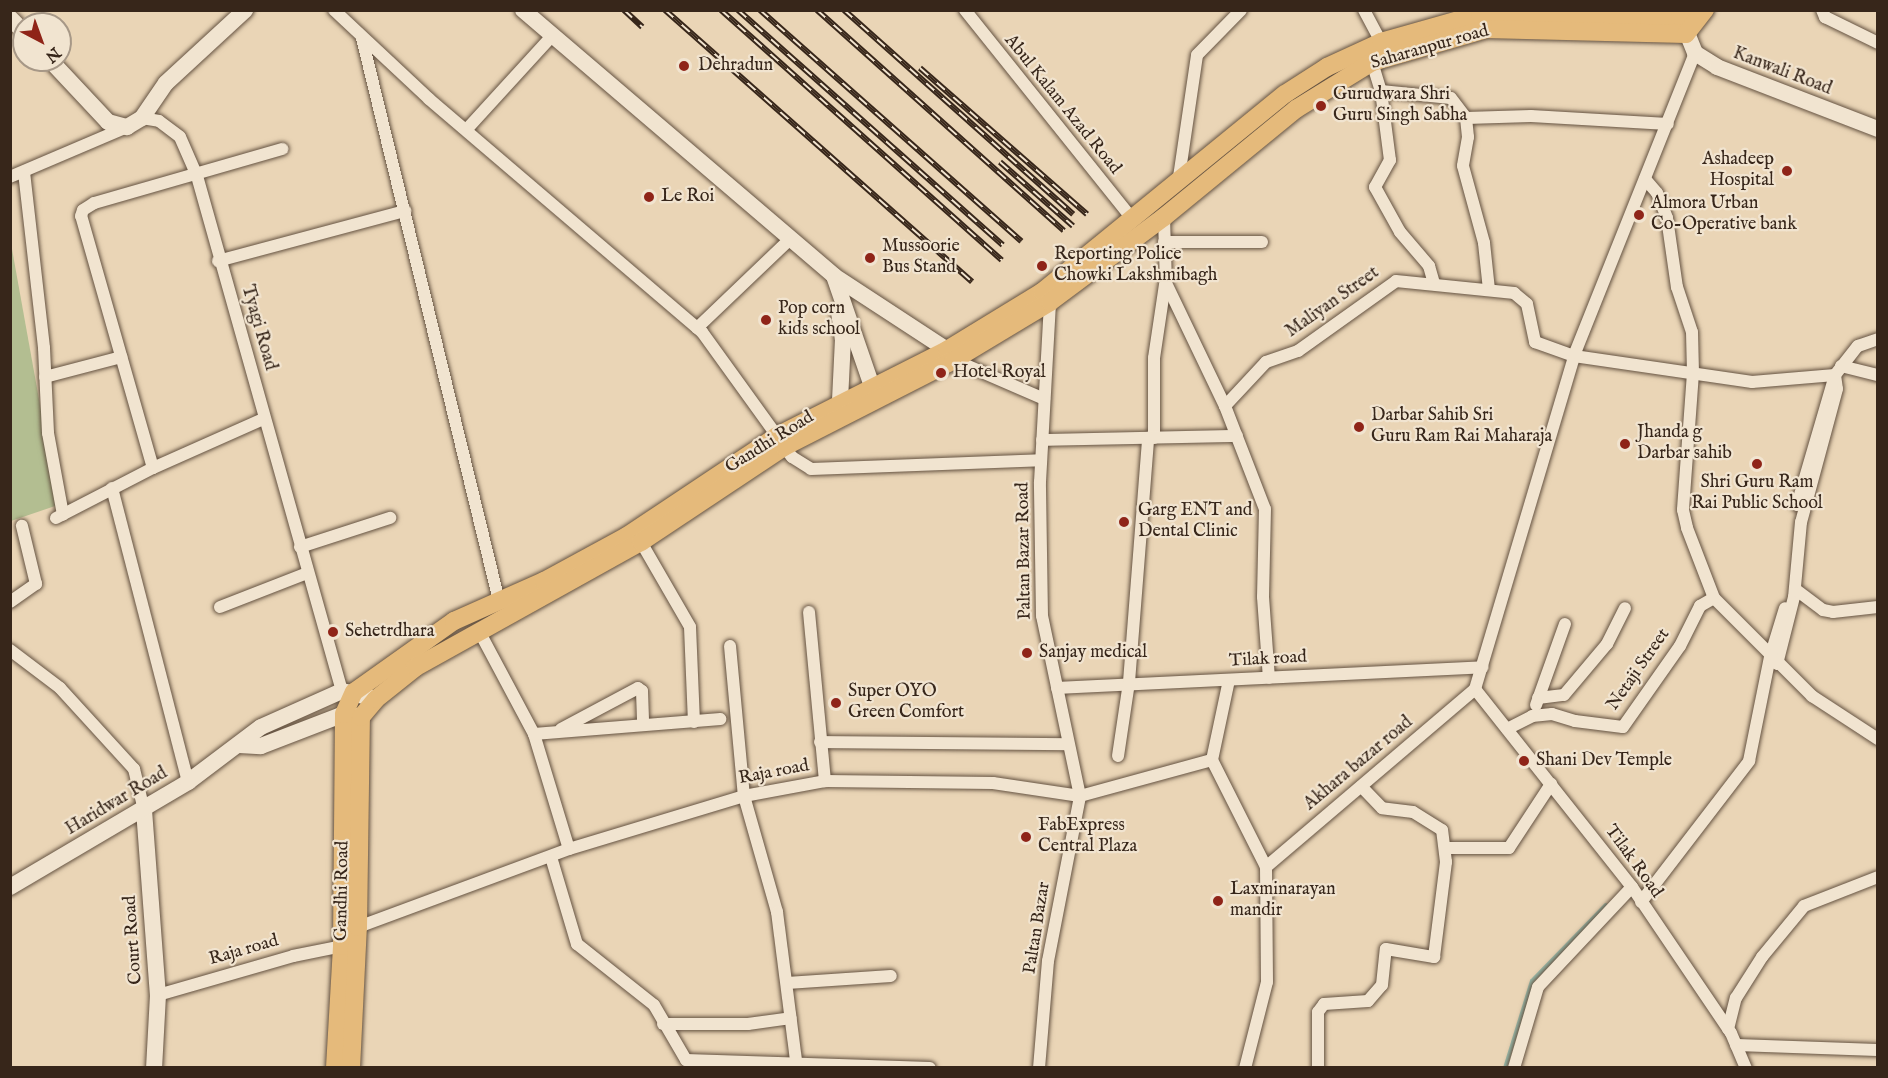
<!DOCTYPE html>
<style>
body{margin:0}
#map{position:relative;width:1888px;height:1078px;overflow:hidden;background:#ead5b6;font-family:"IM FELL English",serif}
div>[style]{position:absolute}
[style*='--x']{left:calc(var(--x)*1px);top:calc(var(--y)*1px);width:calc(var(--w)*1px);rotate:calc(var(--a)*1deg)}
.green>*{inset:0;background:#b3be91}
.stream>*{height:4px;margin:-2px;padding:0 2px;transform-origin:2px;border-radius:2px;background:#98b9a9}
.roads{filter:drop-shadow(0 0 2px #645241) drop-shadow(0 0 2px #645241)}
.street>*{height:12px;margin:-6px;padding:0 6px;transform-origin:6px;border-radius:6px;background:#f1e4d0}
.secondary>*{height:16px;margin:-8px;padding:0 8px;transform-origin:8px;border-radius:8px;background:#f1e4d0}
.primary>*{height:18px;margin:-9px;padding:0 9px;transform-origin:9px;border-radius:9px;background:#e5ba7b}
.rail>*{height:6px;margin-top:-3px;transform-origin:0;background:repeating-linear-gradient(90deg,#f1e4d0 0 11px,#37261a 0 22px);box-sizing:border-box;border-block:2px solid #37261a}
.dots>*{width:16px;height:16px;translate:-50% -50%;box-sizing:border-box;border:3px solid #f1e4d0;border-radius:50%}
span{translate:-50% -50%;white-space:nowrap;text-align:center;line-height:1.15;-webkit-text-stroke:4.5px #f1e4d0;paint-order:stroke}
.street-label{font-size:18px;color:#37261a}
.poi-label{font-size:18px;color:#37261a}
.left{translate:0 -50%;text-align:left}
.right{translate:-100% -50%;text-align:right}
.frame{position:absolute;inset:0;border:12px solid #37261a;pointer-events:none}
.north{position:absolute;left:12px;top:12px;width:60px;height:60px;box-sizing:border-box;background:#f1e4d0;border:2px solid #a79887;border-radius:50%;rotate:139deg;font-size:16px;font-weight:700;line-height:24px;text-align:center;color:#37261a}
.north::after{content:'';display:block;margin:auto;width:21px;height:27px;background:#8f2418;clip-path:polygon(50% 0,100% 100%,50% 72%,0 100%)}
</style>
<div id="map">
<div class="green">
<div style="clip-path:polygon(10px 238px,58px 505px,11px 521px,10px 521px)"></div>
</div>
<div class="stream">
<div style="--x:1505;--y:1068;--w:91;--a:-72.8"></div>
<div style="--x:1532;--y:981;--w:106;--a:-45.8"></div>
</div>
<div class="roads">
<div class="street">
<div style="--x:334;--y:10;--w:130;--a:43.1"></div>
<div style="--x:429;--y:99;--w:359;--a:40.5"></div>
<div style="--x:702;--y:332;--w:128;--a:54.2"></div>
<div style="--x:965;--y:10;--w:269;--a:51.3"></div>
<div style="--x:1364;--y:10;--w:36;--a:62"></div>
<div style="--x:1822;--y:10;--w:8;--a:67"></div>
<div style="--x:1825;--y:17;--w:59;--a:26.1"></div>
<div style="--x:362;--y:38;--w:579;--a:76.32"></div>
<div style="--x:1372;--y:62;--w:30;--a:73"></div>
<div style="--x:1381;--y:91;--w:70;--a:5.7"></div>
<div style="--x:1451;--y:98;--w:25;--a:53"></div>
<div style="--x:1466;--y:118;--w:65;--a:-1.8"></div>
<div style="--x:1531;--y:116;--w:137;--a:3.3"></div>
<div style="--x:1381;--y:91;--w:70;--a:82.6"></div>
<div style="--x:1390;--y:160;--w:31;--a:119"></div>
<div style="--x:1375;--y:187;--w:51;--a:60.9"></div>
<div style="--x:1400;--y:232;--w:45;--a:49.5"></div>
<div style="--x:1429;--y:266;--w:19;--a:74"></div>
<div style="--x:142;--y:118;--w:17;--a:10"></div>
<div style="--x:159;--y:121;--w:26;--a:37"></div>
<div style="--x:180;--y:137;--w:43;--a:66.4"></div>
<div style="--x:197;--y:176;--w:535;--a:74.28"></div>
<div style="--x:1466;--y:118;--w:19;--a:84"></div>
<div style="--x:1468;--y:137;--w:29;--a:100"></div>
<div style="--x:1463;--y:166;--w:80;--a:74.7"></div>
<div style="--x:1484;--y:243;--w:47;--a:83.9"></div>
<div style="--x:467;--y:129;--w:126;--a:-47.6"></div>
<div style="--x:24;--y:172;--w:177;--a:83.5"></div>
<div style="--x:44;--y:348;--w:85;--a:87.3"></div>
<div style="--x:48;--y:433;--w:83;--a:79.6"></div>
<div style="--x:10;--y:177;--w:127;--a:-23.1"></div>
<div style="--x:1645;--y:179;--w:18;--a:49"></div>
<div style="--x:1657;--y:193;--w:27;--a:68"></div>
<div style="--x:1667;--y:218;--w:70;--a:81.8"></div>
<div style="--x:1677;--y:287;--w:47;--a:71.6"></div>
<div style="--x:1692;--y:332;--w:41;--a:88.6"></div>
<div style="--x:1693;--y:373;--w:137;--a:94.2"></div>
<div style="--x:1683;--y:510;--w:18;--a:77"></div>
<div style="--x:1687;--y:528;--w:75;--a:68.9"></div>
<div style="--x:1714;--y:598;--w:139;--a:45"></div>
<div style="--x:1812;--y:696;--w:79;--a:33.1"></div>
<div style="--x:1178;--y:184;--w:130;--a:-81.6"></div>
<div style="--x:1197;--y:55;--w:63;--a:-45.6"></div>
<div style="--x:1164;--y:217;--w:66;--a:88.3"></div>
<div style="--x:1166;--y:283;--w:136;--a:64.4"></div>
<div style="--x:1225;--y:406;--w:60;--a:-47"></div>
<div style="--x:1266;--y:362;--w:34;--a:-19"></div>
<div style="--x:1298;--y:351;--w:120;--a:-35.5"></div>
<div style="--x:1396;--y:281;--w:119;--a:5.8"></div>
<div style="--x:1514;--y:293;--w:17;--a:40"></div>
<div style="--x:1527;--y:304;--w:39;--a:78"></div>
<div style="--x:1535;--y:342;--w:41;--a:19.7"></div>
<div style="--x:1574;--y:356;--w:180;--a:8.3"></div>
<div style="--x:1752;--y:382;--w:83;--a:-4.8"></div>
<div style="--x:1835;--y:375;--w:14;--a:82"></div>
<div style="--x:1837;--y:389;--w:138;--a:105.1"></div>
<div style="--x:1801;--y:522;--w:75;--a:95.3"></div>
<div style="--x:1794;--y:597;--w:69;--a:104.2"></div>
<div style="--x:1164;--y:242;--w:98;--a:0"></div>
<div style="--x:218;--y:261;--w:194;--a:-15"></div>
<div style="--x:697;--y:328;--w:129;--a:-43.7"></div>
<div style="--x:954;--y:360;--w:98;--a:23.4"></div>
<div style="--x:1841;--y:366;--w:38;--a:14"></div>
<div style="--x:45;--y:377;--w:79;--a:-14.7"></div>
<div style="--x:1225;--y:406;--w:110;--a:68.8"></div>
<div style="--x:1265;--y:509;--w:88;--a:91.3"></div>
<div style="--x:1263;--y:597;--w:81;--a:85.8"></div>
<div style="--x:1154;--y:438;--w:80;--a:-90"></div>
<div style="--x:1154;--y:358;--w:75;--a:-81.5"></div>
<div style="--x:1042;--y:440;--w:195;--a:-1.2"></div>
<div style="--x:784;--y:447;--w:13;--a:51"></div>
<div style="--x:792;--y:457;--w:22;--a:32"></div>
<div style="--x:811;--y:469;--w:230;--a:-2.2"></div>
<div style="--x:153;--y:468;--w:262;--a:-105.9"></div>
<div style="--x:81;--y:216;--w:6;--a:-72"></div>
<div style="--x:83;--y:210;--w:13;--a:-32"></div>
<div style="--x:94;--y:203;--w:196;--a:-16"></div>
<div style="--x:112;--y:488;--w:304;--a:75.5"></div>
<div style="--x:1797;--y:505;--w:135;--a:-73.7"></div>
<div style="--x:1835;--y:375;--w:37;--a:-52"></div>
<div style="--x:1858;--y:346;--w:21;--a:-19"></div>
<div style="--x:56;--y:518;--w:109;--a:-27.3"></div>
<div style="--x:153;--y:468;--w:120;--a:-24"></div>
<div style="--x:641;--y:542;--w:98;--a:60"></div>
<div style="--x:690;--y:627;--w:95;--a:87.6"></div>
<div style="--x:300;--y:547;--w:95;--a:-17.9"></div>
<div style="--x:1795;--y:589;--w:35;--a:37"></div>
<div style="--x:1823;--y:610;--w:10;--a:11"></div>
<div style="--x:1833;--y:612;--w:45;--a:-6.3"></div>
<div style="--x:10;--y:602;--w:32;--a:-35"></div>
<div style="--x:36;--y:584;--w:60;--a:-103.6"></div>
<div style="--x:220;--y:607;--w:93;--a:-21.3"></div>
<div style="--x:809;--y:612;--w:170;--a:84.6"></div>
<div style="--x:479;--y:631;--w:117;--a:61.9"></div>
<div style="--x:534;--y:734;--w:120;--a:73.1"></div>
<div style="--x:730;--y:646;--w:151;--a:84.7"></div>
<div style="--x:744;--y:796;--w:121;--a:74.1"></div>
<div style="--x:777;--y:912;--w:157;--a:82.7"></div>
<div style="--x:10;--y:650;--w:63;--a:37.2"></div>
<div style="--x:60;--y:688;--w:110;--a:47.6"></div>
<div style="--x:134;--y:769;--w:42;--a:76.3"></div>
<div style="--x:1229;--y:680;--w:82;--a:102"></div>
<div style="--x:1212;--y:760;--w:120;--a:63.2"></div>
<div style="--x:1266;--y:867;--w:115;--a:89.5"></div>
<div style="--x:1267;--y:982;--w:89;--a:104.3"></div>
<div style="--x:1057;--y:688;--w:426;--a:-2.8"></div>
<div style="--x:1475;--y:689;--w:351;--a:-73.4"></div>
<div style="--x:1575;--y:353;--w:323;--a:-68.2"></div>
<div style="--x:1475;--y:689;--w:253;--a:51.6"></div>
<div style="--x:1632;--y:887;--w:176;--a:55.9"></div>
<div style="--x:1731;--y:1033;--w:38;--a:67"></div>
<div style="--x:1538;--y:698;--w:26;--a:-7"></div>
<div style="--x:1564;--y:695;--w:67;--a:-49.9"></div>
<div style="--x:1607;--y:644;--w:40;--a:-63.4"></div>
<div style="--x:1536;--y:705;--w:86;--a:-70.3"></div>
<div style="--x:561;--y:729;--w:87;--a:-28"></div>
<div style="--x:638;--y:688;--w:5;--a:37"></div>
<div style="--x:642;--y:691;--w:34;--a:88"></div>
<div style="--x:1507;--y:729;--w:28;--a:-27"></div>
<div style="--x:1532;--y:716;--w:20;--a:-6"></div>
<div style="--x:1552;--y:714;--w:24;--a:17"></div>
<div style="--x:1575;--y:721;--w:48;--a:7.1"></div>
<div style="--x:1623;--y:727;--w:99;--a:-54.9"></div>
<div style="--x:1680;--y:646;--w:45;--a:-63.4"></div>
<div style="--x:1700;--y:606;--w:16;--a:-30"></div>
<div style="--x:534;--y:734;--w:187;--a:-4.6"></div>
<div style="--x:820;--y:742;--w:246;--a:0.5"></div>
<div style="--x:1118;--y:756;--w:75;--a:-81.5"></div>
<div style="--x:1129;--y:682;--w:245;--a:-85.5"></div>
<div style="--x:1445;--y:848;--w:64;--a:0"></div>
<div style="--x:1509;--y:848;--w:77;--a:-56.7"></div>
<div style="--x:551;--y:857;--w:91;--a:73.4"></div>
<div style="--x:577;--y:944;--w:98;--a:38.4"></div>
<div style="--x:654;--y:1005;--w:64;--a:59.8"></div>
<div style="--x:686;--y:1060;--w:244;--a:1.9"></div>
<div style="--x:1266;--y:867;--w:275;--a:-40.4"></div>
<div style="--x:1641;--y:902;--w:178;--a:-52.5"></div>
<div style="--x:1749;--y:761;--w:106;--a:-78.6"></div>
<div style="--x:1770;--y:657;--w:51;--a:-73"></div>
<div style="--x:358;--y:927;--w:225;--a:-20.3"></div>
<div style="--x:569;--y:849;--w:183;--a:-16.8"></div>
<div style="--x:744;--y:796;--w:82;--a:-10.5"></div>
<div style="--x:825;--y:781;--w:168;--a:0.7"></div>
<div style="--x:993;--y:783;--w:88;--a:8.5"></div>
<div style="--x:1080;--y:796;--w:137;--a:-15.3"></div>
<div style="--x:787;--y:983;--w:104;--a:-3.9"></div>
<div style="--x:158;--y:995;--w:141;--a:-16.1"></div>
<div style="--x:293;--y:956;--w:50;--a:-11.5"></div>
<div style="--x:663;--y:1024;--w:85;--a:0"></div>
<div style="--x:748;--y:1024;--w:43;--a:-7.9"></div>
<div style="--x:1728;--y:1029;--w:32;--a:-76"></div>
<div style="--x:1736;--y:998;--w:49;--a:-57.6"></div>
<div style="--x:1762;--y:957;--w:66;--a:-50.5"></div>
<div style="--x:1804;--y:906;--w:79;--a:-21.4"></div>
<div style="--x:1736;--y:1045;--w:142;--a:2"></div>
<div style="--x:1039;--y:1068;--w:107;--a:-85.2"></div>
<div style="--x:1048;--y:961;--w:168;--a:-79"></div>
<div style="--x:1080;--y:796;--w:184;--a:-101.9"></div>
<div style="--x:1042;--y:616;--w:134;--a:-90.9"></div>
<div style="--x:1040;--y:482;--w:180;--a:-86.8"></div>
<div style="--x:1318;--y:1068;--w:56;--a:-90"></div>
<div style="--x:1318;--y:1012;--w:10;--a:-53"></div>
<div style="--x:1324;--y:1004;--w:44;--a:-3.9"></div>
<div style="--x:1368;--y:1001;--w:21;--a:-49"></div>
<div style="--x:1382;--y:985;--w:36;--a:-84"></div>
<div style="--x:1386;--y:949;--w:49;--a:9.5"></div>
<div style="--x:1434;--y:957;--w:96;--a:-82.8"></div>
<div style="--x:1446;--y:862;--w:32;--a:-97"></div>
<div style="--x:1442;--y:830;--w:34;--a:-148"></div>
<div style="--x:1413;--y:812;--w:31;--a:-173"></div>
<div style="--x:1382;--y:808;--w:30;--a:-134"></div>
<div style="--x:1514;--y:1068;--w:84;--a:-73.5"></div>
<div style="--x:1538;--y:987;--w:137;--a:-46.8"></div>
</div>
<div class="secondary">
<div style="--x:523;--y:10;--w:409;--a:40.5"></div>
<div style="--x:834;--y:276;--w:135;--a:33.2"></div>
<div style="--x:10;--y:18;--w:20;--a:45"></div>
<div style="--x:1683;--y:23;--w:32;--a:68"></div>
<div style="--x:1695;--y:53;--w:26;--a:32"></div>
<div style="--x:1717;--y:67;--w:173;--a:21.1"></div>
<div style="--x:50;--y:60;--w:85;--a:46.9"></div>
<div style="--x:108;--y:122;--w:20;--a:15"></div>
<div style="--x:127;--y:127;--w:17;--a:-31"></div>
<div style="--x:142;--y:118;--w:42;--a:-55.6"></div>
<div style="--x:166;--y:83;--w:108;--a:-42.7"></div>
<div style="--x:834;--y:276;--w:129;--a:71"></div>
<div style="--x:839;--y:312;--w:27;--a:82"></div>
<div style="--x:843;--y:339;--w:62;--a:92.8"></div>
<div style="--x:239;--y:745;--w:22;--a:3"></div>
<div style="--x:261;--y:746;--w:89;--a:-21.1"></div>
<div style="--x:344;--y:714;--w:11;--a:10"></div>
<div style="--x:144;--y:810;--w:186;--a:85.7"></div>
<div style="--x:158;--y:995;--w:73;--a:93.1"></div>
<div style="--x:10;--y:887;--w:207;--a:-30.5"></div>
<div style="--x:188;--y:782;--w:91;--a:-37"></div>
<div style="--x:261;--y:727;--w:89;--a:-24"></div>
<div style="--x:342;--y:691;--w:35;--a:13"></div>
</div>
<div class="primary">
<div style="--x:335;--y:1068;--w:122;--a:-86.7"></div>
<div style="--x:342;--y:946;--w:232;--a:-89.5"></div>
<div style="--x:344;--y:714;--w:24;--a:-66"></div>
<div style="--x:354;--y:692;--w:123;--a:-35.4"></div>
<div style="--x:454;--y:621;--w:98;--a:-24"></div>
<div style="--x:544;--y:581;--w:94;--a:-28.5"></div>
<div style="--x:627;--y:536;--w:180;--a:-33.7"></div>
<div style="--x:777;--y:436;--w:191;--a:-26.8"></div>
<div style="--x:947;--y:350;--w:111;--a:-31.4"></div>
<div style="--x:1042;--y:292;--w:313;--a:-39.2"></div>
<div style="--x:1285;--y:94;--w:50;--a:-32.7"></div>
<div style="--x:1327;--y:67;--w:60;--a:-24.8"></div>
<div style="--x:1381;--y:42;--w:103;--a:-15.8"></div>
<div style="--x:1480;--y:14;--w:169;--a:2"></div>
<div style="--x:1649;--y:20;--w:31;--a:-6"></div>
<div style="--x:1680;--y:17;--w:9;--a:-49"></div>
<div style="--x:351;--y:1068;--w:141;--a:-87.2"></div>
<div style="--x:358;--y:927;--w:210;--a:-89.2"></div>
<div style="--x:361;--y:717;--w:23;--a:-50"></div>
<div style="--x:376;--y:699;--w:51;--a:-38.7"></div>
<div style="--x:416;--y:667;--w:257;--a:-29.1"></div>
<div style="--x:641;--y:542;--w:172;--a:-33.6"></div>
<div style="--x:784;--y:447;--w:191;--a:-27.1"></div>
<div style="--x:954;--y:360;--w:112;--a:-31.1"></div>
<div style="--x:1050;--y:302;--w:142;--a:-36.7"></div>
<div style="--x:1164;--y:217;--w:171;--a:-39.3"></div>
<div style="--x:1296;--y:109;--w:89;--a:-31.7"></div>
<div style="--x:1372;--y:62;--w:119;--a:-16.1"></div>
<div style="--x:1486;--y:29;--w:200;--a:1.4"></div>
<div style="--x:1686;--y:34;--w:31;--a:-52"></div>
</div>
</div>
<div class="rail">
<div style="--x:624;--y:10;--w:25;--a:43"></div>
<div style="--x:665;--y:10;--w:410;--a:41.5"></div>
<div style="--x:721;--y:10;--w:376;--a:41.7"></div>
<div style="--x:738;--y:10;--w:354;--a:41.6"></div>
<div style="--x:760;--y:10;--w:349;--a:41.5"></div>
<div style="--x:817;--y:10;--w:331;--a:41.8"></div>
<div style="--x:844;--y:10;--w:307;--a:41.7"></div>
<div style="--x:920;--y:68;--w:222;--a:41.2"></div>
<div style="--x:1000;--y:162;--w:97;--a:41.2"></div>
</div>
<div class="dots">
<div style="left:684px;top:66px;background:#8f2418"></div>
<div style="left:1321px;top:106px;background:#8f2418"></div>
<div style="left:1787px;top:171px;background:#8f2418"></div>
<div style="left:649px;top:197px;background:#8f2418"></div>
<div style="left:1639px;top:215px;background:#8f2418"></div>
<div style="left:870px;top:258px;background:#8f2418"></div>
<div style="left:1042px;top:266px;background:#8f2418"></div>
<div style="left:766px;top:320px;background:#8f2418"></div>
<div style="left:941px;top:373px;background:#8f2418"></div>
<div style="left:1359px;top:427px;background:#8f2418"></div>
<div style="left:1625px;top:444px;background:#8f2418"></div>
<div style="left:1757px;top:464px;background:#8f2418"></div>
<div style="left:1124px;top:522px;background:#8f2418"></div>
<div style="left:333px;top:632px;background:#8f2418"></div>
<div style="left:1027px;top:653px;background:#8f2418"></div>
<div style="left:836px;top:703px;background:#8f2418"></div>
<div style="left:1524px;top:761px;background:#8f2418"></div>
<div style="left:1026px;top:837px;background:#8f2418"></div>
<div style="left:1218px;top:901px;background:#8f2418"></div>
</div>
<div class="street-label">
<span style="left:1430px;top:48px;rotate:-16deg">Saharanpur road</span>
<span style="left:1782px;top:72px;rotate:21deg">Kanwali Road</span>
<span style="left:1062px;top:105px;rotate:51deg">Abul Kalam Azad Road</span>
<span style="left:1333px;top:303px;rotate:-35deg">Maliyan Street</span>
<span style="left:258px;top:328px;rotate:74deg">Tyagi Road</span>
<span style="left:770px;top:443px;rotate:-32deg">Gandhi Road</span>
<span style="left:1025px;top:551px;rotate:-91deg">Paltan Bazar Road</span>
<span style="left:1268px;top:660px;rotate:-3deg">Tilak road</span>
<span style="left:1639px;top:670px;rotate:-55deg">Netaji Street</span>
<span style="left:1359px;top:764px;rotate:-40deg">Akhara bazar road</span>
<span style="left:774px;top:773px;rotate:-11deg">Raja road</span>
<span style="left:117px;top:802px;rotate:-31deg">Haridwar Road</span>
<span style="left:1633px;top:862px;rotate:54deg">Tilak Road</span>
<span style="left:343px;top:891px;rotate:-89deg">Gandhi Road</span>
<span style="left:1038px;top:928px;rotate:-81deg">Paltan Bazar</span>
<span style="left:134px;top:940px;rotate:-94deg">Court Road</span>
<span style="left:244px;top:951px;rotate:-16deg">Raja road</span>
</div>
<div class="poi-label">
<span class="left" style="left:698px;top:66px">Dehradun</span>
<span class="left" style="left:1333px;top:106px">Gurudwara Shri<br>Guru Singh Sabha</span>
<span class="right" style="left:1774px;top:171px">Ashadeep<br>Hospital</span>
<span class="left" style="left:661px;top:197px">Le Roi</span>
<span class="left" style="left:1651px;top:215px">Almora Urban<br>Co-Operative bank</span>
<span class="left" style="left:882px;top:258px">Mussoorie<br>Bus Stand</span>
<span class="left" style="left:1054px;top:266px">Reporting Police<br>Chowki Lakshmibagh</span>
<span class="left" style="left:778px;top:320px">Pop corn<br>kids school</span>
<span class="left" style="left:953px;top:373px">Hotel Royal</span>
<span class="left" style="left:1371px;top:427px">Darbar Sahib Sri<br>Guru Ram Rai Maharaja</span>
<span class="left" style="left:1637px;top:444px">Jhanda g<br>Darbar sahib</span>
<span style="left:1757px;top:494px">Shri Guru Ram<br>Rai Public School</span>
<span class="left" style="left:1138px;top:522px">Garg ENT and<br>Dental Clinic</span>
<span class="left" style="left:345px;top:632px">Sehetrdhara</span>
<span class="left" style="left:1039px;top:653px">Sanjay medical</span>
<span class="left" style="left:848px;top:703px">Super OYO<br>Green Comfort</span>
<span class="left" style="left:1536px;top:761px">Shani Dev Temple</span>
<span class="left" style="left:1038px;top:837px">FabExpress<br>Central Plaza</span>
<span class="left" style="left:1230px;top:901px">Laxminarayan<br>mandir</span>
</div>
<div class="frame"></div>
<div class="north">N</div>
</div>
